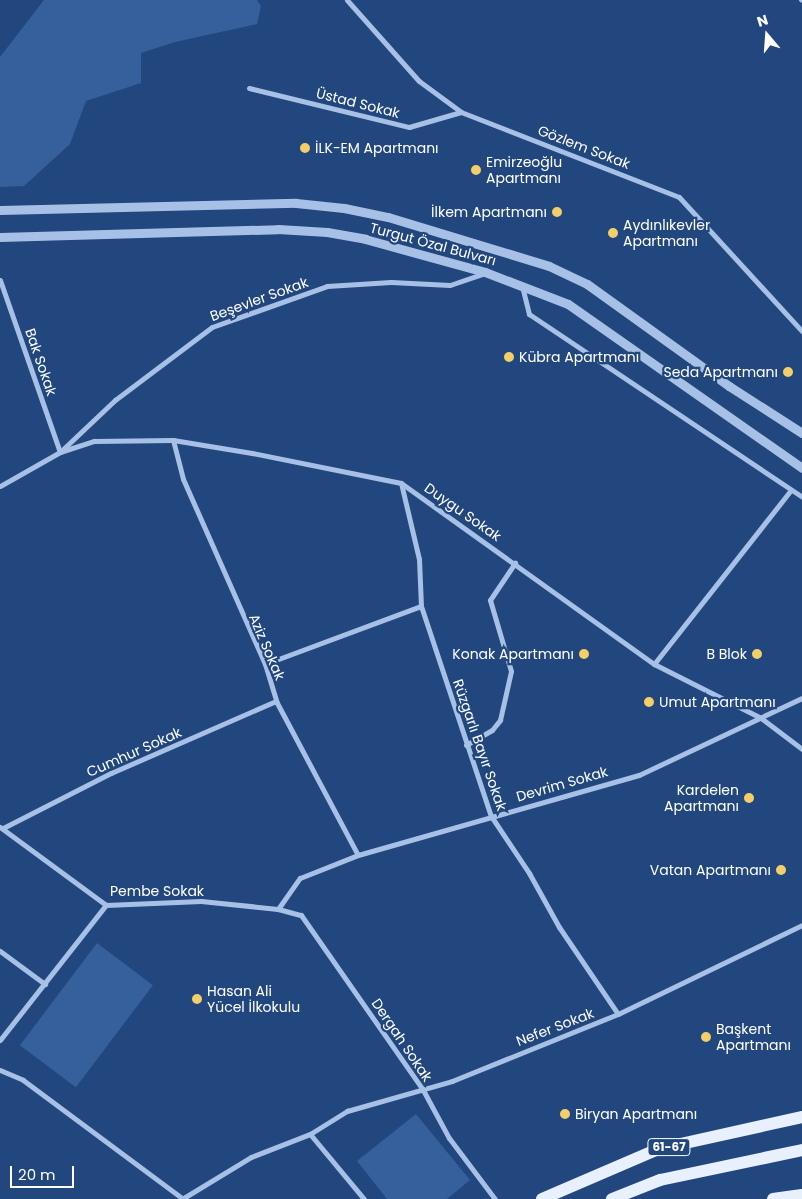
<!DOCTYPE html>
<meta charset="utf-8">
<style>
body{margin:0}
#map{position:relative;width:802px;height:1199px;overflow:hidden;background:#22477e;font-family:Poppins,sans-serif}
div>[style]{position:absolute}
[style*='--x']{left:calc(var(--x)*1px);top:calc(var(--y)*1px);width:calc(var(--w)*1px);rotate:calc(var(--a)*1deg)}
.green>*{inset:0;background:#35609c;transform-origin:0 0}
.service>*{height:4px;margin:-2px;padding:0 2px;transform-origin:2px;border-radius:2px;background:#a7c1e6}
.minor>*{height:5px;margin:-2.5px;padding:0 2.5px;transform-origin:2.5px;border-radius:2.5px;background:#a7c1e6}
.tertiary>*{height:9px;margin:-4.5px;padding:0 4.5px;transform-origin:4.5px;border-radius:4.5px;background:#a7c1e6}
.primary>*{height:12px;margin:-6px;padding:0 6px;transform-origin:6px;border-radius:6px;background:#e8effd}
.dots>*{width:14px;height:14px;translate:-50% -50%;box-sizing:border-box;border:2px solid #22477e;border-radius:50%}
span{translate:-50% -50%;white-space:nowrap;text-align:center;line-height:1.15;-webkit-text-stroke:4.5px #22477e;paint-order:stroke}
.shield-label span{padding:1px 4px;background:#22477e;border:1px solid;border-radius:4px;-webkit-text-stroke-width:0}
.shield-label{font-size:12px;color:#fff;font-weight:700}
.street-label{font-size:14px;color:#fff}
.poi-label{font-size:14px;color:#fff}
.left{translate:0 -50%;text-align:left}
.right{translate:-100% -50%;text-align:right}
.north{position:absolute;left:742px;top:10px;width:50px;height:50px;-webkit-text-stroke:4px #22477e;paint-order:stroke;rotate:342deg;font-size:14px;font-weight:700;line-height:20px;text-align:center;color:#fff}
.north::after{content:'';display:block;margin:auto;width:18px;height:22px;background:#fff;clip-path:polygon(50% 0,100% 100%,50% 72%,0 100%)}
.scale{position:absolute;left:10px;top:1166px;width:64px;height:22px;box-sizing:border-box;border:2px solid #fff;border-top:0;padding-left:6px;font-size:15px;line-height:18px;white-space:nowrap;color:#fff;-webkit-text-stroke:4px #22477e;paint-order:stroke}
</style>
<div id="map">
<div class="green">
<div style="clip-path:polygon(44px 0,257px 0,261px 6px,257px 24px,175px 42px,141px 53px,141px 83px,86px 101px,70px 144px,24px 186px,0 187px,0 57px)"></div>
<div style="left:97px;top:943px;width:70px;height:128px;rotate:37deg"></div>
<div style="clip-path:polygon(416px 1114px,470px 1180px,447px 1199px,387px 1199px,357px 1161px)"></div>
</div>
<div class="service">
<div style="--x:801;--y:0;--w:1;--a:45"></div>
</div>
<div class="minor">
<div style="--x:347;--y:0;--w:108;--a:48.4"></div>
<div style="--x:419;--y:81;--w:52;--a:36.4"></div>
<div style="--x:461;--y:112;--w:234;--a:21.3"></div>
<div style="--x:679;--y:197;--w:182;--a:47.5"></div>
<div style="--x:249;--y:88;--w:165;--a:13.7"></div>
<div style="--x:409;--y:127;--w:54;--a:-16.1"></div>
<div style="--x:0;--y:280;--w:182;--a:70.8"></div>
<div style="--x:60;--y:452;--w:36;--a:-18"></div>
<div style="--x:94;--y:441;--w:79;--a:-0.7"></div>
<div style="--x:173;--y:440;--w:80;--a:9.3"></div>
<div style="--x:252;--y:453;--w:152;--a:11.4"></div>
<div style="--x:401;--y:483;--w:311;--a:35.6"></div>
<div style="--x:654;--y:664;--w:120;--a:26.8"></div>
<div style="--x:761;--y:718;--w:51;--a:37.1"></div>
<div style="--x:522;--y:286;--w:29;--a:76"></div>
<div style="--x:529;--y:314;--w:329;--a:33.8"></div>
<div style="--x:173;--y:440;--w:40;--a:75.6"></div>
<div style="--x:183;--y:479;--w:202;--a:66.1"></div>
<div style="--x:265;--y:664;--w:39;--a:73"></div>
<div style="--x:276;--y:701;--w:174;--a:62"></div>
<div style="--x:401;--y:483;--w:78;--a:76.7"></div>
<div style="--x:419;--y:559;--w:47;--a:87.6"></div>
<div style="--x:421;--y:606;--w:221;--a:71.6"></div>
<div style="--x:491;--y:816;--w:69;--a:56.3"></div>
<div style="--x:529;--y:873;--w:62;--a:60.9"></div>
<div style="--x:559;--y:927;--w:105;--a:55.9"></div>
<div style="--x:0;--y:486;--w:69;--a:-29.5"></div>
<div style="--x:60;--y:452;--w:76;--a:-43.4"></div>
<div style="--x:115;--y:400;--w:121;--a:-37"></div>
<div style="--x:212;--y:327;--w:122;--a:-19.6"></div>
<div style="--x:327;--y:286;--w:64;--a:-3.6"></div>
<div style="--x:391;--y:282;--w:59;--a:2.9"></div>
<div style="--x:450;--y:285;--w:36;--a:-19"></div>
<div style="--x:265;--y:664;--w:166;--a:-20.4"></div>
<div style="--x:654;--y:664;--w:221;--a:-51.8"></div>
<div style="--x:466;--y:745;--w:30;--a:-30"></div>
<div style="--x:492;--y:730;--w:13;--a:-51"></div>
<div style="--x:500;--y:720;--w:50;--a:-77.3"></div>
<div style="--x:511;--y:671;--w:74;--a:-106.5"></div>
<div style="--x:490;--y:600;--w:45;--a:-56"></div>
<div style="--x:0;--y:827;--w:132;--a:36.3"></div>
<div style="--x:106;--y:905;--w:95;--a:-2.4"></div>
<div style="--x:201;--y:901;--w:77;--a:5.9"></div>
<div style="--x:278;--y:909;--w:24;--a:15"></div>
<div style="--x:301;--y:915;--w:213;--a:55.1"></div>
<div style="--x:423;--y:1090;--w:55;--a:61.6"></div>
<div style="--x:449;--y:1138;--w:76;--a:53"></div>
<div style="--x:3;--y:828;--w:121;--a:-27"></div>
<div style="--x:111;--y:773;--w:180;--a:-23.6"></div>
<div style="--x:278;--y:909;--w:38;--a:-55"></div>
<div style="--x:300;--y:878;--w:62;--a:-21.6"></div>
<div style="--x:358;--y:855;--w:292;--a:-15.9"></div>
<div style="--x:639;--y:775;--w:180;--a:-25.3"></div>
<div style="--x:0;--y:951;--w:56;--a:36.3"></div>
<div style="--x:0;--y:1040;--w:172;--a:-51.9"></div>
<div style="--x:0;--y:1070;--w:25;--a:23"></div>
<div style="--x:23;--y:1080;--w:199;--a:36.6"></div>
<div style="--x:310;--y:1134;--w:85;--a:50.3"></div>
<div style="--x:182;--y:1199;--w:81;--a:-31.3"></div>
<div style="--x:251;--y:1157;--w:63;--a:-21.3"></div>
<div style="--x:310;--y:1134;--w:44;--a:-31.9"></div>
<div style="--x:347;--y:1111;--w:109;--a:-15.9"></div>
<div style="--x:452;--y:1081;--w:179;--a:-22"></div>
<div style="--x:618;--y:1014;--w:204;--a:-25.8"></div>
</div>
<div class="tertiary">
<div style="--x:0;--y:210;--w:296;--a:-1.4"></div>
<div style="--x:296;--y:203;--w:48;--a:5.9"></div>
<div style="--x:344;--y:208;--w:45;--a:11.6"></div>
<div style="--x:388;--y:217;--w:168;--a:16.9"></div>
<div style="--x:549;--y:266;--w:42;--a:25.3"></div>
<div style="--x:587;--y:284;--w:175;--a:35.7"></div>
<div style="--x:729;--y:386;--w:87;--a:32.8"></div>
<div style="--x:0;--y:237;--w:278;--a:-1.6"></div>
<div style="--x:278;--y:229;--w:49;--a:3.5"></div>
<div style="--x:327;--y:232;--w:39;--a:10"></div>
<div style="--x:365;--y:239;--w:124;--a:15.4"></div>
<div style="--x:485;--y:272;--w:89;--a:21.1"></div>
<div style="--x:568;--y:304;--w:286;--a:35"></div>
</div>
<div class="primary">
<div style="--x:542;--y:1199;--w:126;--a:-23.3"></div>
<div style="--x:658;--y:1149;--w:148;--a:-12.5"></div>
<div style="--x:612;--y:1199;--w:52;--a:-21.6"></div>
<div style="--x:660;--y:1180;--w:145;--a:-11.9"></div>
<div style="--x:773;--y:1199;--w:29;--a:-8"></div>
</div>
<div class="dots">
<div style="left:305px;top:148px;background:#f2cf69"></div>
<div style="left:476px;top:170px;background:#f2cf69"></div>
<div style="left:557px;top:212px;background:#f2cf69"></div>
<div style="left:613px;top:233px;background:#f2cf69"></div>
<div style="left:509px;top:357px;background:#f2cf69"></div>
<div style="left:788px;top:372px;background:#f2cf69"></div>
<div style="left:584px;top:654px;background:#f2cf69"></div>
<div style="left:757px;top:654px;background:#f2cf69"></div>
<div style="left:649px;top:702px;background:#f2cf69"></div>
<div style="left:749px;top:798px;background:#f2cf69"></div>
<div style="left:781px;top:870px;background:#f2cf69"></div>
<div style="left:197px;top:999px;background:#f2cf69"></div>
<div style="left:706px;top:1037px;background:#f2cf69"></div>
<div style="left:565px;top:1114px;background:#f2cf69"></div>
</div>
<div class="shield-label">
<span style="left:669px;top:1147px">61-67</span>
</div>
<div class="street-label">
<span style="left:358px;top:103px;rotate:14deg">Üstad Sokak</span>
<span style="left:584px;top:147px;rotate:21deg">Gözlem Sokak</span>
<span style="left:433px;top:244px;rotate:15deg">Turgut Özal Bulvarı</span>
<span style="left:259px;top:299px;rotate:-20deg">Beşevler Sokak</span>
<span style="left:41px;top:362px;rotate:71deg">Bak Sokak</span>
<span style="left:463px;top:512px;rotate:35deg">Duygu Sokak</span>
<span style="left:267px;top:647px;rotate:67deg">Aziz Sokak</span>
<span style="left:480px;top:745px;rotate:71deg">Rüzgarlı Bayır Sokak</span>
<span style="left:134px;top:752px;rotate:-24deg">Cumhur Sokak</span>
<span style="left:562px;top:784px;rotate:-16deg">Devrim Sokak</span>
<span style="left:157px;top:891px">Pembe Sokak</span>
<span style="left:555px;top:1027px;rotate:-21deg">Nefer Sokak</span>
<span style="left:402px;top:1040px;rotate:56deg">Dergah Sokak</span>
</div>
<div class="poi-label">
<span class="left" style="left:315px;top:148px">İLK-EM Apartmanı</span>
<span class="left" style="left:486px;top:170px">Emirzeoğlu<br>Apartmanı</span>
<span class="right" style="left:547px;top:212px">İlkem Apartmanı</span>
<span class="left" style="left:623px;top:233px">Aydınlıkevler<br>Apartmanı</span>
<span class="left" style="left:519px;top:357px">Kübra Apartmanı</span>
<span class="right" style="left:778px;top:372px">Seda Apartmanı</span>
<span class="right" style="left:574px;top:654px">Konak Apartmanı</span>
<span class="right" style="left:747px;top:654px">B Blok</span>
<span class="left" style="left:659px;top:702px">Umut Apartmanı</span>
<span class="right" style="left:739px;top:798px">Kardelen<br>Apartmanı</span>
<span class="right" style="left:771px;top:870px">Vatan Apartmanı</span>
<span class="left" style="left:207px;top:999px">Hasan Ali<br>Yücel İlkokulu</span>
<span class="left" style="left:716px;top:1037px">Başkent<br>Apartmanı</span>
<span class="left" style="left:575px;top:1114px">Biryan Apartmanı</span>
</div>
<div class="north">N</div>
<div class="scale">20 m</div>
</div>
